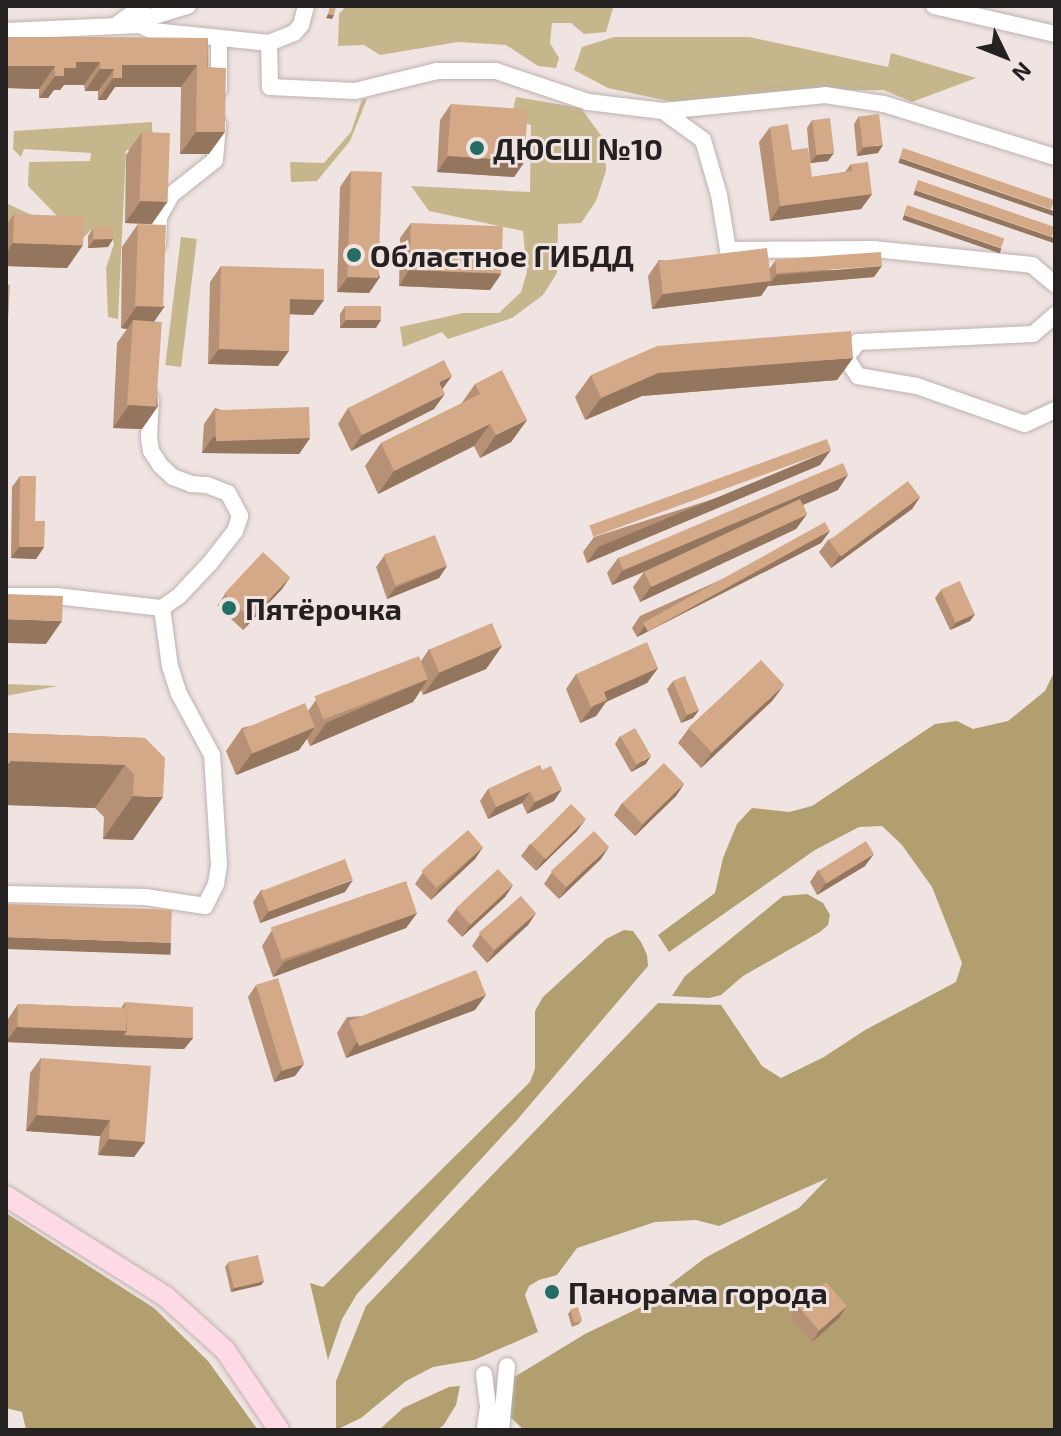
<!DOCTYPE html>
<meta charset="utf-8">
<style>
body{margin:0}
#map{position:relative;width:1061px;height:1436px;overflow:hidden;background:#f0e4e2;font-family:"Exo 2",sans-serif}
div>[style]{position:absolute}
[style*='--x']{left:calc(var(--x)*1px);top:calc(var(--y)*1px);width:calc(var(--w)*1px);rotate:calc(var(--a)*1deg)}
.green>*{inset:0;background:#c5b68c;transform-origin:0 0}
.forest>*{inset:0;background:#b19f70}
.roads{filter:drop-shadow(0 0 2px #beb2b0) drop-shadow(0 0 2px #beb2b0)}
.minor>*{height:16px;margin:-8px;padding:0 8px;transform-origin:8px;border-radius:8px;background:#fff}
.major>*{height:20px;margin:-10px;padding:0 10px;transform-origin:10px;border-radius:10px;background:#fedae6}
.wall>*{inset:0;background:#b69175}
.shaded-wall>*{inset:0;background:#94765f;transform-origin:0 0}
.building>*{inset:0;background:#d4a988;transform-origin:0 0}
.dots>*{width:22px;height:22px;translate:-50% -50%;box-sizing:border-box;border:4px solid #f0e4e2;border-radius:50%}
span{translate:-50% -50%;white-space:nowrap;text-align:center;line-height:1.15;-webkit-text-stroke:6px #f0e4e2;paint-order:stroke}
.poi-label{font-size:30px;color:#252120;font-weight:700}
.left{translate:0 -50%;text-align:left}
.frame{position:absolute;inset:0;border:8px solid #252120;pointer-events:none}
.north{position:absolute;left:965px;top:16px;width:80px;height:80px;-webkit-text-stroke:6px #f0e4e2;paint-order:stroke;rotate:133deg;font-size:22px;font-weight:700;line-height:32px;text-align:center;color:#252120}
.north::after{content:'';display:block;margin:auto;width:28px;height:36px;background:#252120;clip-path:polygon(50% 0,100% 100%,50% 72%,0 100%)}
</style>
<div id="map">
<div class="green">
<div style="clip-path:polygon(346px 6px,612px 6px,613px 8px,606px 32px,584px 34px,571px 23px,552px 23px,550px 43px,559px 58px,556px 68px,538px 66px,506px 45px,458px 42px,380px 55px,364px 45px,338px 46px,339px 14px)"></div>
<div style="clip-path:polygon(614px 37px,749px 37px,888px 67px,891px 53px,976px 78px,912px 102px,884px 90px,798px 91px,682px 104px,608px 88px,574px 70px,582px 47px)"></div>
<div style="clip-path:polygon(516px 97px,581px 108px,605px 141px,606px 171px,596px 201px,581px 223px,558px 224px,557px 273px,543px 295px,512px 318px,448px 339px,442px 332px,403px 347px,400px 327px,463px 313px,499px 313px,521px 292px,527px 272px,523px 231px,429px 211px,411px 186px,530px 192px,531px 125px,511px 119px)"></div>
<div style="clip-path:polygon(362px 99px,367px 99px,350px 141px,317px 181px,291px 182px,290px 162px,324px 163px,351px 132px)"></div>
<div style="clip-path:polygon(152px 122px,153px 151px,126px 150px,118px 319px,108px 317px,106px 268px,114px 244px,111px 233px,94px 227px,82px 239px,68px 227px,6px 223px,6px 203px,44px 221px,61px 220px,28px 186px,29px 162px,90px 161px,91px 153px,24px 149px,21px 157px,13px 149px,14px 131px)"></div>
<div style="left:181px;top:237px;width:16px;height:129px;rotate:7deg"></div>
<div style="clip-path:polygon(6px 684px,58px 686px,6px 696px)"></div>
</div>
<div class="forest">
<div style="clip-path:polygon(1055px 670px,1055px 1430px,524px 1430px,509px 1416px,511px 1379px,585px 1334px,639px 1308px,705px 1258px,799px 1208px,828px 1178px,719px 1226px,696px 1220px,655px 1222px,577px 1248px,557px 1275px,539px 1280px,529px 1286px,525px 1295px,538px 1332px,474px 1360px,433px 1367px,406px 1381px,361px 1418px,336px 1430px,336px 1381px,366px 1306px,658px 1003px,721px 1005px,762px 1066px,781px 1078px,824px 1057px,865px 1030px,956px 982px,962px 963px,932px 887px,902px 845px,882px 826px,859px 827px,815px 850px,669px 952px,658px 935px,715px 893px,723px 858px,737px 824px,752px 808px,789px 812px,812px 806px,935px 724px,957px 721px,973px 729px,1008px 721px,1045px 691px)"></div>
<div style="clip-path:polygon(807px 894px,823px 903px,830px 915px,828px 925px,820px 932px,743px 976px,721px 995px,709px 998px,672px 996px,685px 976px,783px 896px)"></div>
<div style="clip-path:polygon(624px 930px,633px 931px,641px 942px,647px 955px,648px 966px,517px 1120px,357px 1294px,342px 1319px,328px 1360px,310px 1283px,323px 1287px,530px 1082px,535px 1069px,535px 1011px,543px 997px,606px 939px)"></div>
<div style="clip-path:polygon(6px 1213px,154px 1308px,208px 1361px,258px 1430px,26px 1430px,22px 1412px,6px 1408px)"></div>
<div style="clip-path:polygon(460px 1386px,456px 1405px,443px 1426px,435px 1430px,379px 1430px,403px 1408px,449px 1387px)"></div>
</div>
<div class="roads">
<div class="minor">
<div style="--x:934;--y:6;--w:124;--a:13"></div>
<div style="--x:140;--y:25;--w:14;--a:25"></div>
<div style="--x:153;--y:31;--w:117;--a:5.9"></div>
<div style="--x:269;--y:43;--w:27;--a:-22"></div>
<div style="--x:294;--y:33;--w:11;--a:-49"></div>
<div style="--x:301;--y:25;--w:20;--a:-75"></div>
<div style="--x:115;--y:26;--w:34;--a:-36"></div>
<div style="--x:6;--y:31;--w:134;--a:-2.6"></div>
<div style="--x:140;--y:25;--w:14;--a:-36"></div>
<div style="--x:151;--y:17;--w:39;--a:-17"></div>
<div style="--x:219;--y:38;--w:51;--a:90"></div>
<div style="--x:269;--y:43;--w:44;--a:88.7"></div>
<div style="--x:270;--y:87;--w:85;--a:2.7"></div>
<div style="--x:355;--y:91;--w:84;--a:-13.7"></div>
<div style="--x:437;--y:71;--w:59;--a:0"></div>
<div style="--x:496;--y:71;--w:97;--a:18.6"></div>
<div style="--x:588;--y:102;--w:76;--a:6.8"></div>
<div style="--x:663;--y:111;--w:49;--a:35.9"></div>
<div style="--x:703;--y:140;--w:57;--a:73.8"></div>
<div style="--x:719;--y:195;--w:56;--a:80.7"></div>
<div style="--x:728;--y:250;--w:145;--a:-0.4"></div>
<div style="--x:873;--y:249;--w:160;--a:5.7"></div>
<div style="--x:1032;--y:265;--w:30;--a:40"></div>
<div style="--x:663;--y:111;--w:163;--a:-5.6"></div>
<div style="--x:825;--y:95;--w:60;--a:8.7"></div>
<div style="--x:884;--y:104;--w:179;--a:17.2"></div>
<div style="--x:158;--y:244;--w:27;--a:-88"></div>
<div style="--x:159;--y:217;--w:25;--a:-61"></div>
<div style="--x:171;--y:195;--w:56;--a:-38.5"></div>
<div style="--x:215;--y:160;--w:36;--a:-85"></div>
<div style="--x:1055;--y:315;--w:29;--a:139"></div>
<div style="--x:1033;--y:334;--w:175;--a:177.4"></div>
<div style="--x:858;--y:342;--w:20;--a:127"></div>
<div style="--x:846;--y:358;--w:22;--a:56"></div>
<div style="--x:858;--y:376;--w:60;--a:9.6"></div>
<div style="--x:917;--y:386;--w:114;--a:19.4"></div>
<div style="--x:1025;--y:424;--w:33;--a:-25"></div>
<div style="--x:151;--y:399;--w:39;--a:93"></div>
<div style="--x:149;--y:438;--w:13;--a:81"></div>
<div style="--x:151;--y:451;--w:17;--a:57"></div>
<div style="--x:160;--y:465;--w:18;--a:43"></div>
<div style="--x:173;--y:477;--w:19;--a:21"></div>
<div style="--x:191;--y:484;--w:16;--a:4"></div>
<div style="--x:207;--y:485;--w:22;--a:21"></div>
<div style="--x:228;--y:493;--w:26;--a:62"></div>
<div style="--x:240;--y:516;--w:16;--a:108"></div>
<div style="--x:235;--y:531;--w:41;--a:128"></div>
<div style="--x:210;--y:563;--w:45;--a:133.2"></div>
<div style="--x:179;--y:596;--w:21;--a:145"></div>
<div style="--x:6;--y:596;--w:50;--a:0"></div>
<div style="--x:56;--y:596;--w:107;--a:6.5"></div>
<div style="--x:6;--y:894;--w:139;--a:1.2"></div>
<div style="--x:145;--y:897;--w:61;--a:8.5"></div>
<div style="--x:205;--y:906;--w:25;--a:-63"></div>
<div style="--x:216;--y:884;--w:19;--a:-81"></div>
<div style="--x:219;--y:865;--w:110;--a:-93.6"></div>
<div style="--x:212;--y:755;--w:69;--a:-118.4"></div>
<div style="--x:179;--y:694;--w:28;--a:-108"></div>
<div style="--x:170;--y:667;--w:60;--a:-97.7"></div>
<div style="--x:484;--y:1374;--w:33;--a:83"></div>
<div style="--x:488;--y:1407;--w:22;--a:98"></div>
<div style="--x:501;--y:1430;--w:64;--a:-84.6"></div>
</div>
<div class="major">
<div style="--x:6;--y:1196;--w:188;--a:32.2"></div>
<div style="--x:165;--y:1296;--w:81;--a:42"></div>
<div style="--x:225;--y:1350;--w:97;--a:56"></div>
</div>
</div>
<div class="wall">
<div style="clip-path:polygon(6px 37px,208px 38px,209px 154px,180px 154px,181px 87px,115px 87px,106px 100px,98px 100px,98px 91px,85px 91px,84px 85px,64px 85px,60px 90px,54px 90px,48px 98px,39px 98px,39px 89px,6px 88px)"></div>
<div style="clip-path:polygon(451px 104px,525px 161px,514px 177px,437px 172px,440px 120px)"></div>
<div style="clip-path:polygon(859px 116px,878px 153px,857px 156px,854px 124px)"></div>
<div style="clip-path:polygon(812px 120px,828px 161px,810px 163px,807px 128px)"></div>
<div style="clip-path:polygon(770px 127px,792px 150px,812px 177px,845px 172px,851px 164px,872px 194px,861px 209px,770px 221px,759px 142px)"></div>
<div style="clip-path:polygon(142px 132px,152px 224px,125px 223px,126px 155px)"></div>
<div style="clip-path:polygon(351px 171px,380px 277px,369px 293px,337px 292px,340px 187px)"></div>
<div style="clip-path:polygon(14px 214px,83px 245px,67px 268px,6px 266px,6px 225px)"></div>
<div style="clip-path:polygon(411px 223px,501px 274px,490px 290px,399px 286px,400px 238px)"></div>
<div style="clip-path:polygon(138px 224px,154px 321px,158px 406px,142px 429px,113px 428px,117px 343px,127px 329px,121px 328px,122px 247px)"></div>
<div style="clip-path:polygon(93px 228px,113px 239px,108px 247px,88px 248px,88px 236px)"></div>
<div style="clip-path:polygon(659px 260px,770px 268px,775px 261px,874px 277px,768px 286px,761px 296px,652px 309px,648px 276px)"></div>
<div style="clip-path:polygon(221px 266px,324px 300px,313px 315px,290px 314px,278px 366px,208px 364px,210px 282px)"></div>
<div style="clip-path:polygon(345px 306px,376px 328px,340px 328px,340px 314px)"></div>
<div style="clip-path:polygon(853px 358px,837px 380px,642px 396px,585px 420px,575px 397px,591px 375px)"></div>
<div style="clip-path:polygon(475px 384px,527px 420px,511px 442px,480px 458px,474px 446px,378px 494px,365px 466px,381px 443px,461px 404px)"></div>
<div style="clip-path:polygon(443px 389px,434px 409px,351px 451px,338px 424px,348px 408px)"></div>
<div style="clip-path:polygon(215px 408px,310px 438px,299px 454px,202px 453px,204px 424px)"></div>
<div style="clip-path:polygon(820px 465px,587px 563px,583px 552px,594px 537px)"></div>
<div style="clip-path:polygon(20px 476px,44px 547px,36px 559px,11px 558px,12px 487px)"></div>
<div style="clip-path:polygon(838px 490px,803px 505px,807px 514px,796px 529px,640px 602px,633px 587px,644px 572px,612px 585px,607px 573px,618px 558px)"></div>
<div style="clip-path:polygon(920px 497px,912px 509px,831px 568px,819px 552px,828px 540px)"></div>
<div style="clip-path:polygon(830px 531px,821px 543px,637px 637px,632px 628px,640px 616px)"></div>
<div style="clip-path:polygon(384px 556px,447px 566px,439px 578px,387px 599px,376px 567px)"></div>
<div style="clip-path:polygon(290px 577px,282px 589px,243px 630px,217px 606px,225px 594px)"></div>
<div style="clip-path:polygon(941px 590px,975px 614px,970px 621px,950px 630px,935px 598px)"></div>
<div style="clip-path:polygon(502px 646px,486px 669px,423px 695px,421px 690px,413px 702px,310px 746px,307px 739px,299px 750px,236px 775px,226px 751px,242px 728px,308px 711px,316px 700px,421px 661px,429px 649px)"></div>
<div style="clip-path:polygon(658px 668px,647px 683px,606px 702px,596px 716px,580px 723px,566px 689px,576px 674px)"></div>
<div style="clip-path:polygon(673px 681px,699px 710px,693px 718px,681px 723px,667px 689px)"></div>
<div style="clip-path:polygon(773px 700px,701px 768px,678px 743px,689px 728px)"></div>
<div style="clip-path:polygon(6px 733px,145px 738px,133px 840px,103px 839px,104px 817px,95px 808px,6px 805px)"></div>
<div style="clip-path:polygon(620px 736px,646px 764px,631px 772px,615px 744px)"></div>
<div style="clip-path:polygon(540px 765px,554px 801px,527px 814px,522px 803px,488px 819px,480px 801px,488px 789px)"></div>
<div style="clip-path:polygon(684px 784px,676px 796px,635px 836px,614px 815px,622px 803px)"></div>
<div style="clip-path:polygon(577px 831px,536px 871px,521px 856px,530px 844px)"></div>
<div style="clip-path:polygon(483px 847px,475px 859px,431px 900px,415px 884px,423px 872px)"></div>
<div style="clip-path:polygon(601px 859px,559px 899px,544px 884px,552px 872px)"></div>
<div style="clip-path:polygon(865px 866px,817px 895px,810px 882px,818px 870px)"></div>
<div style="clip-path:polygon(513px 885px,505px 897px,462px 937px,447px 921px,456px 909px)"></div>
<div style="clip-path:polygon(261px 890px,345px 892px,260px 923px,253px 902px)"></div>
<div style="clip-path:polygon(417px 913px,406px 928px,273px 977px,262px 946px,272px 930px)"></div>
<div style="clip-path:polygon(536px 913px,528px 925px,487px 963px,472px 946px,480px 934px)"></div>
<div style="clip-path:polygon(256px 985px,295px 1076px,274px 1082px,248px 997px)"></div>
<div style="clip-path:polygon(125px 1002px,193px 1038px,184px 1049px,6px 1042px,8px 1019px,18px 1004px,121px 1008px)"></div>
<div style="clip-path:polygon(475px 1010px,346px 1058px,337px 1033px,347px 1017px)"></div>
<div style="clip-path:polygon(41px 1058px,145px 1142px,134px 1157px,98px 1155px,100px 1136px,26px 1131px,30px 1073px)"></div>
<div style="clip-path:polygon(228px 1263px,264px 1281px,261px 1285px,231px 1292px,225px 1267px)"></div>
<div style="clip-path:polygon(798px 1306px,839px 1318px,812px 1342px,790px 1318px)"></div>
<div style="clip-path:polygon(571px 1310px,582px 1320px,579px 1324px,572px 1327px,568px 1314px)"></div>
</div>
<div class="shaded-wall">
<div style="clip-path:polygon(328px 14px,334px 15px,332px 19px,326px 18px)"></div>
<div style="clip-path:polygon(76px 62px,100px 62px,84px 85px,64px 85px,60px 90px,54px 90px,48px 98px,39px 98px,55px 76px,64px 68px)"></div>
<div style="clip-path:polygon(122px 65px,197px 65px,181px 87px,115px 87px,106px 100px,98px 100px)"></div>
<div style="clip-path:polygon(6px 66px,55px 66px,39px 89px,6px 88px)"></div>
<div style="clip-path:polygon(100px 69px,114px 69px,98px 91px,85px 91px)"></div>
<div style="clip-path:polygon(196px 132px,225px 132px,209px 154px,180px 154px)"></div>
<div style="clip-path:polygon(883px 145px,878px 153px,857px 156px,863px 148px)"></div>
<div style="clip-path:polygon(834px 153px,828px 161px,810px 163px,816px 155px)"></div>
<div style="clip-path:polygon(448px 156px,525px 161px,514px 177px,437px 172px)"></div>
<div style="left:900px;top:158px;width:164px;height:5px;rotate:19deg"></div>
<div style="left:915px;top:190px;width:148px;height:5px;rotate:19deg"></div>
<div style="clip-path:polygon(872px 194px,861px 209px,770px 221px,780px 206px)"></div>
<div style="clip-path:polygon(141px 201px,168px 201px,152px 224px,125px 223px)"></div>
<div style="left:904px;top:215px;width:103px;height:5px;rotate:19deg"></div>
<div style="clip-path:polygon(113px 239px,108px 247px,88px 248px,94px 240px)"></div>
<div style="clip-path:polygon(13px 243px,83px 245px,67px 268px,6px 266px,6px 253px)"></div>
<div style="clip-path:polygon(882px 266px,874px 277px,768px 286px,776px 275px)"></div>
<div style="clip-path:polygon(409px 270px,501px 274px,490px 290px,399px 286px)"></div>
<div style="clip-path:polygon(348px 277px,380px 277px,369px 293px,337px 292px)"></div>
<div style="clip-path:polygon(771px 281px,761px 296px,652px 309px,663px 294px)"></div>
<div style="clip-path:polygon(290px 299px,324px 300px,313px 315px,280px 314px)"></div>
<div style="clip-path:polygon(137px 306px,165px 306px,149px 329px,133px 320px,127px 329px,121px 328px)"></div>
<div style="clip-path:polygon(346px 320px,381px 320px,376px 328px,340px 328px)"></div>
<div style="clip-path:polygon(219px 349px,289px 351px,278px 366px,208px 364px)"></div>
<div style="clip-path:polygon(853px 358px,837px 380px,642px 396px,585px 420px,601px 398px,658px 373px)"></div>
<div style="clip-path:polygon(452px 376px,441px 391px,439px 382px)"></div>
<div style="clip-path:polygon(445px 394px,434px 409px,351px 451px,362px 435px)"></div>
<div style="clip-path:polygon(129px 405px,158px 406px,142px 429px,113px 428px)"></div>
<div style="clip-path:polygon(527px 420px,511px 442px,480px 458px,496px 435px)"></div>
<div style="clip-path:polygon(490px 424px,474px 446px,378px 494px,394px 471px)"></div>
<div style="clip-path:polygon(213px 437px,310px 438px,299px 454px,202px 453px)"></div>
<div style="clip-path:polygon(831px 450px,820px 465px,587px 563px,598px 547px)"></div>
<div style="clip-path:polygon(848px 475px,838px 490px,612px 585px,623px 570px)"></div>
<div style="clip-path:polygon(920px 497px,912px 509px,831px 568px,839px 556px)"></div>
<div style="clip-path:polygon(807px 514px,796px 529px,640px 602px,651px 586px)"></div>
<div style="clip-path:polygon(830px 531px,821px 543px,637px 637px,645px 625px)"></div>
<div style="clip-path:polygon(19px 547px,44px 547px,36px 559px,11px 558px)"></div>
<div style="clip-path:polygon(447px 566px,439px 578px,387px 599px,395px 588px)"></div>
<div style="clip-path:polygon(290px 577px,282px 589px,243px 630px,251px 618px)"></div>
<div style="clip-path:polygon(975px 614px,970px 621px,950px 630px,956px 623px)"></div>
<div style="clip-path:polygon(6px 619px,62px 621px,46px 644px,6px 643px)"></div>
<div style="clip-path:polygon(502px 646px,486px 669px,423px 695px,439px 673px)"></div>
<div style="clip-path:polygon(658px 668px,647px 683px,606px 702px,596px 716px,580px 723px,604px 692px)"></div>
<div style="clip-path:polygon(428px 679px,413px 702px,310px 746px,326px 723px)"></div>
<div style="clip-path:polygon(784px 685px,773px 700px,701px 768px,712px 752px)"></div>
<div style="clip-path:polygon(699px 710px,693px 718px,681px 723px,687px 715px)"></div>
<div style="clip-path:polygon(315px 727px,299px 750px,236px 775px,252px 753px)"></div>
<div style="clip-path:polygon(651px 756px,646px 764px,631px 772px,637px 765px)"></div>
<div style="clip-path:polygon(11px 761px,125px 765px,95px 808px,6px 805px,6px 766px)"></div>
<div style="clip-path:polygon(684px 784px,676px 796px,635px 836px,643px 824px)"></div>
<div style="clip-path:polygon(562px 789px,554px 801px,527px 814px,535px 802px)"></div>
<div style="clip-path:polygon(530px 792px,522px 803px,488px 819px,496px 807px)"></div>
<div style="clip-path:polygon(133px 796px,163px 797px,133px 840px,103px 839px)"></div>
<div style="clip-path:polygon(586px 819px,577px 831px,536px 871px,544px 859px)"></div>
<div style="clip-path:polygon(483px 847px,475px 859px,431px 900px,439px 889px)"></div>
<div style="clip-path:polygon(609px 847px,601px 859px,559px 899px,567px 887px)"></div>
<div style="clip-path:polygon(874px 854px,865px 866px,817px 895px,826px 883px)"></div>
<div style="clip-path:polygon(353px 880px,345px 892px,260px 923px,269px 911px)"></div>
<div style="clip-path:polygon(513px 885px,505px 897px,462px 937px,470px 925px)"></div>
<div style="clip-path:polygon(417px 913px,406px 928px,273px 977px,284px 962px)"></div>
<div style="clip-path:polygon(536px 913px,528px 925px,487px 963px,495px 951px)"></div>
<div style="left:6px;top:937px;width:165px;height:12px;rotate:2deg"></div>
<div style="clip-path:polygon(486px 995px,475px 1010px,346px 1058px,357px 1042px)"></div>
<div style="clip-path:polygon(17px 1027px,127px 1031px,116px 1047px,6px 1042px)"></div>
<div style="clip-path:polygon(124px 1035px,193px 1038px,184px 1049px,116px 1047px)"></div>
<div style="clip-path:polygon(304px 1064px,295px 1076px,274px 1082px,282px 1070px)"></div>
<div style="clip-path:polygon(37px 1115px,110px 1120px,100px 1136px,26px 1131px)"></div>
<div style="clip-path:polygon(109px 1139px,145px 1142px,134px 1157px,98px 1155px)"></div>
<div style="clip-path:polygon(264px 1281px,261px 1285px,231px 1292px,234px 1288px)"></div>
<div style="clip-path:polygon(847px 1306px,839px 1318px,812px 1342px,820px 1330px)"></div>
</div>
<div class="building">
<div style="clip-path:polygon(330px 6px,336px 6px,334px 15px,328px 14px)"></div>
<div style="clip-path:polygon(6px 37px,208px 38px,207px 67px,226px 68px,225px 132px,196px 132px,197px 65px,122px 65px,122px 78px,113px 78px,114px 69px,100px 69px,100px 62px,76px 62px,76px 68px,64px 68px,64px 76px,55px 76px,55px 66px,6px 66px)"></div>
<div style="left:451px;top:104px;width:77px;height:52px;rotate:4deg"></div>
<div style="left:879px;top:114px;width:31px;height:20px;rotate:83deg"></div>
<div style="left:830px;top:118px;width:35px;height:18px;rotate:83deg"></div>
<div style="clip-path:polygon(788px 124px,792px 150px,808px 148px,812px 177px,852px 171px,851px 164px,868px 162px,872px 194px,780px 206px,770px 127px)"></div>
<div style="left:142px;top:132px;width:28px;height:69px;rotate:2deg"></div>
<div style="left:903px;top:148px;width:160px;height:10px;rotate:19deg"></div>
<div style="left:351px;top:171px;width:31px;height:106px;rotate:2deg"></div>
<div style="left:918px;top:180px;width:145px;height:10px;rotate:19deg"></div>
<div style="left:907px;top:205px;width:103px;height:10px;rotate:19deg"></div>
<div style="left:14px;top:214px;width:70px;height:29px;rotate:2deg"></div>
<div style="left:411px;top:223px;width:92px;height:47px;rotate:2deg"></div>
<div style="left:138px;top:224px;width:28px;height:82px;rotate:2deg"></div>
<div style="left:113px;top:227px;width:12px;height:20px;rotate:90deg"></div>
<div style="left:767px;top:248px;width:33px;height:109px;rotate:83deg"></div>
<div style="left:881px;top:252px;width:14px;height:106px;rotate:86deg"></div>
<div style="clip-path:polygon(221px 266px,324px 269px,324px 300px,290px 299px,289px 351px,219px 349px)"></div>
<div style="clip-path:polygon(6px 284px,10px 285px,8px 322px,6px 322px)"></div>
<div style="left:345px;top:306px;width:36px;height:14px"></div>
<div style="left:133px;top:320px;width:29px;height:85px;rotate:4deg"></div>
<div style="clip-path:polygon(851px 331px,853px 358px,658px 373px,601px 398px,591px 375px,657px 346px)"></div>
<div style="clip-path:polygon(444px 360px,452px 376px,439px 382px,445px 394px,362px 435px,348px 408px)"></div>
<div style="clip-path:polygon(502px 370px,527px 420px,496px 435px,490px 424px,394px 471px,381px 443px,480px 394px,475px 384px)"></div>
<div style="left:309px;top:407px;width:31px;height:94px;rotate:88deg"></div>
<div style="left:827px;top:439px;width:12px;height:253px;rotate:70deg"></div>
<div style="left:843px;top:463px;width:13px;height:244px;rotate:67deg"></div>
<div style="clip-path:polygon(20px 476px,36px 476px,35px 521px,45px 521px,44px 547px,19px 547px)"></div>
<div style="left:908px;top:481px;width:20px;height:99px;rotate:53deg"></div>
<div style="left:800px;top:499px;width:17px;height:172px;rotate:65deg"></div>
<div style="left:825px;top:522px;width:10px;height:208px;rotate:61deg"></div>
<div style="left:435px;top:535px;width:33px;height:55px;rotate:69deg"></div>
<div style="left:263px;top:552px;width:37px;height:57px;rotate:43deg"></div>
<div style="left:960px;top:581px;width:36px;height:21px;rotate:66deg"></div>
<div style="left:6px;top:594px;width:57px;height:25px;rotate:2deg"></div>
<div style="left:492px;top:623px;width:25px;height:68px;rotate:67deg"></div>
<div style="clip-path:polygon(647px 642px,658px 668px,604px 692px,607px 700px,591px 707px,576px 674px)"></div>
<div style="left:419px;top:656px;width:25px;height:112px;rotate:69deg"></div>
<div style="left:761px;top:660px;width:34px;height:99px;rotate:47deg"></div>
<div style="left:685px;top:676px;width:37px;height:13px;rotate:68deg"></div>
<div style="left:305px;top:703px;width:26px;height:68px;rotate:67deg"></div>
<div style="left:635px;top:728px;width:32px;height:17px;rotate:60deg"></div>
<div style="clip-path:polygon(6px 733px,145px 738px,165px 758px,163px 797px,133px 796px,134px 774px,125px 765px,11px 761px,6px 766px)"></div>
<div style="left:664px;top:763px;width:29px;height:58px;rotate:46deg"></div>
<div style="clip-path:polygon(540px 765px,542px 770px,551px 766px,562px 789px,535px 802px,530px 792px,496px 807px,488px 789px)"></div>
<div style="left:571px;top:804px;width:21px;height:57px;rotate:45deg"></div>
<div style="left:468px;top:830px;width:23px;height:62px;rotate:49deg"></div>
<div style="left:594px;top:831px;width:22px;height:59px;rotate:47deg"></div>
<div style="left:866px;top:841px;width:15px;height:56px;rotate:58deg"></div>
<div style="left:345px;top:859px;width:22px;height:90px;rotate:69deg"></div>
<div style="left:498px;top:869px;width:22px;height:58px;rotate:47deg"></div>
<div style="left:406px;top:881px;width:34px;height:143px;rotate:71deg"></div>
<div style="left:521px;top:896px;width:23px;height:56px;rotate:49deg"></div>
<div style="left:6px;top:904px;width:166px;height:33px;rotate:2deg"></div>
<div style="left:476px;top:970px;width:27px;height:137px;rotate:68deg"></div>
<div style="left:278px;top:978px;width:90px;height:23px;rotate:73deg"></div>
<div style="clip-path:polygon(125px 1002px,193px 1007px,193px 1038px,124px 1035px,127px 1031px,127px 1008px,125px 1008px)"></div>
<div style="left:18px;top:1004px;width:109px;height:23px;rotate:2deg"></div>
<div style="clip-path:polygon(41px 1058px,151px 1066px,145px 1142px,109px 1139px,110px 1120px,37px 1115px)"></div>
<div style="left:258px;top:1255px;width:27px;height:31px;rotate:77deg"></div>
<div style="left:826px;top:1282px;width:32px;height:37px;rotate:49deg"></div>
<div style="left:578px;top:1307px;width:14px;height:8px;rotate:73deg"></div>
</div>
<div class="dots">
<div style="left:477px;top:148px;background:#246d64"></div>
<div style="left:354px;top:255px;background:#246d64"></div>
<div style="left:229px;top:608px;background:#246d64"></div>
<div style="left:552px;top:1292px;background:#246d64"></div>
</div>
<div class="poi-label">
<span class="left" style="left:493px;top:148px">ДЮСШ №10</span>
<span class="left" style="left:370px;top:255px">Областное ГИБДД</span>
<span class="left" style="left:245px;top:608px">Пятёрочка</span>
<span class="left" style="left:568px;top:1292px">Панорама города</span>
</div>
<div class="frame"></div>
<div class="north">N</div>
</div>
